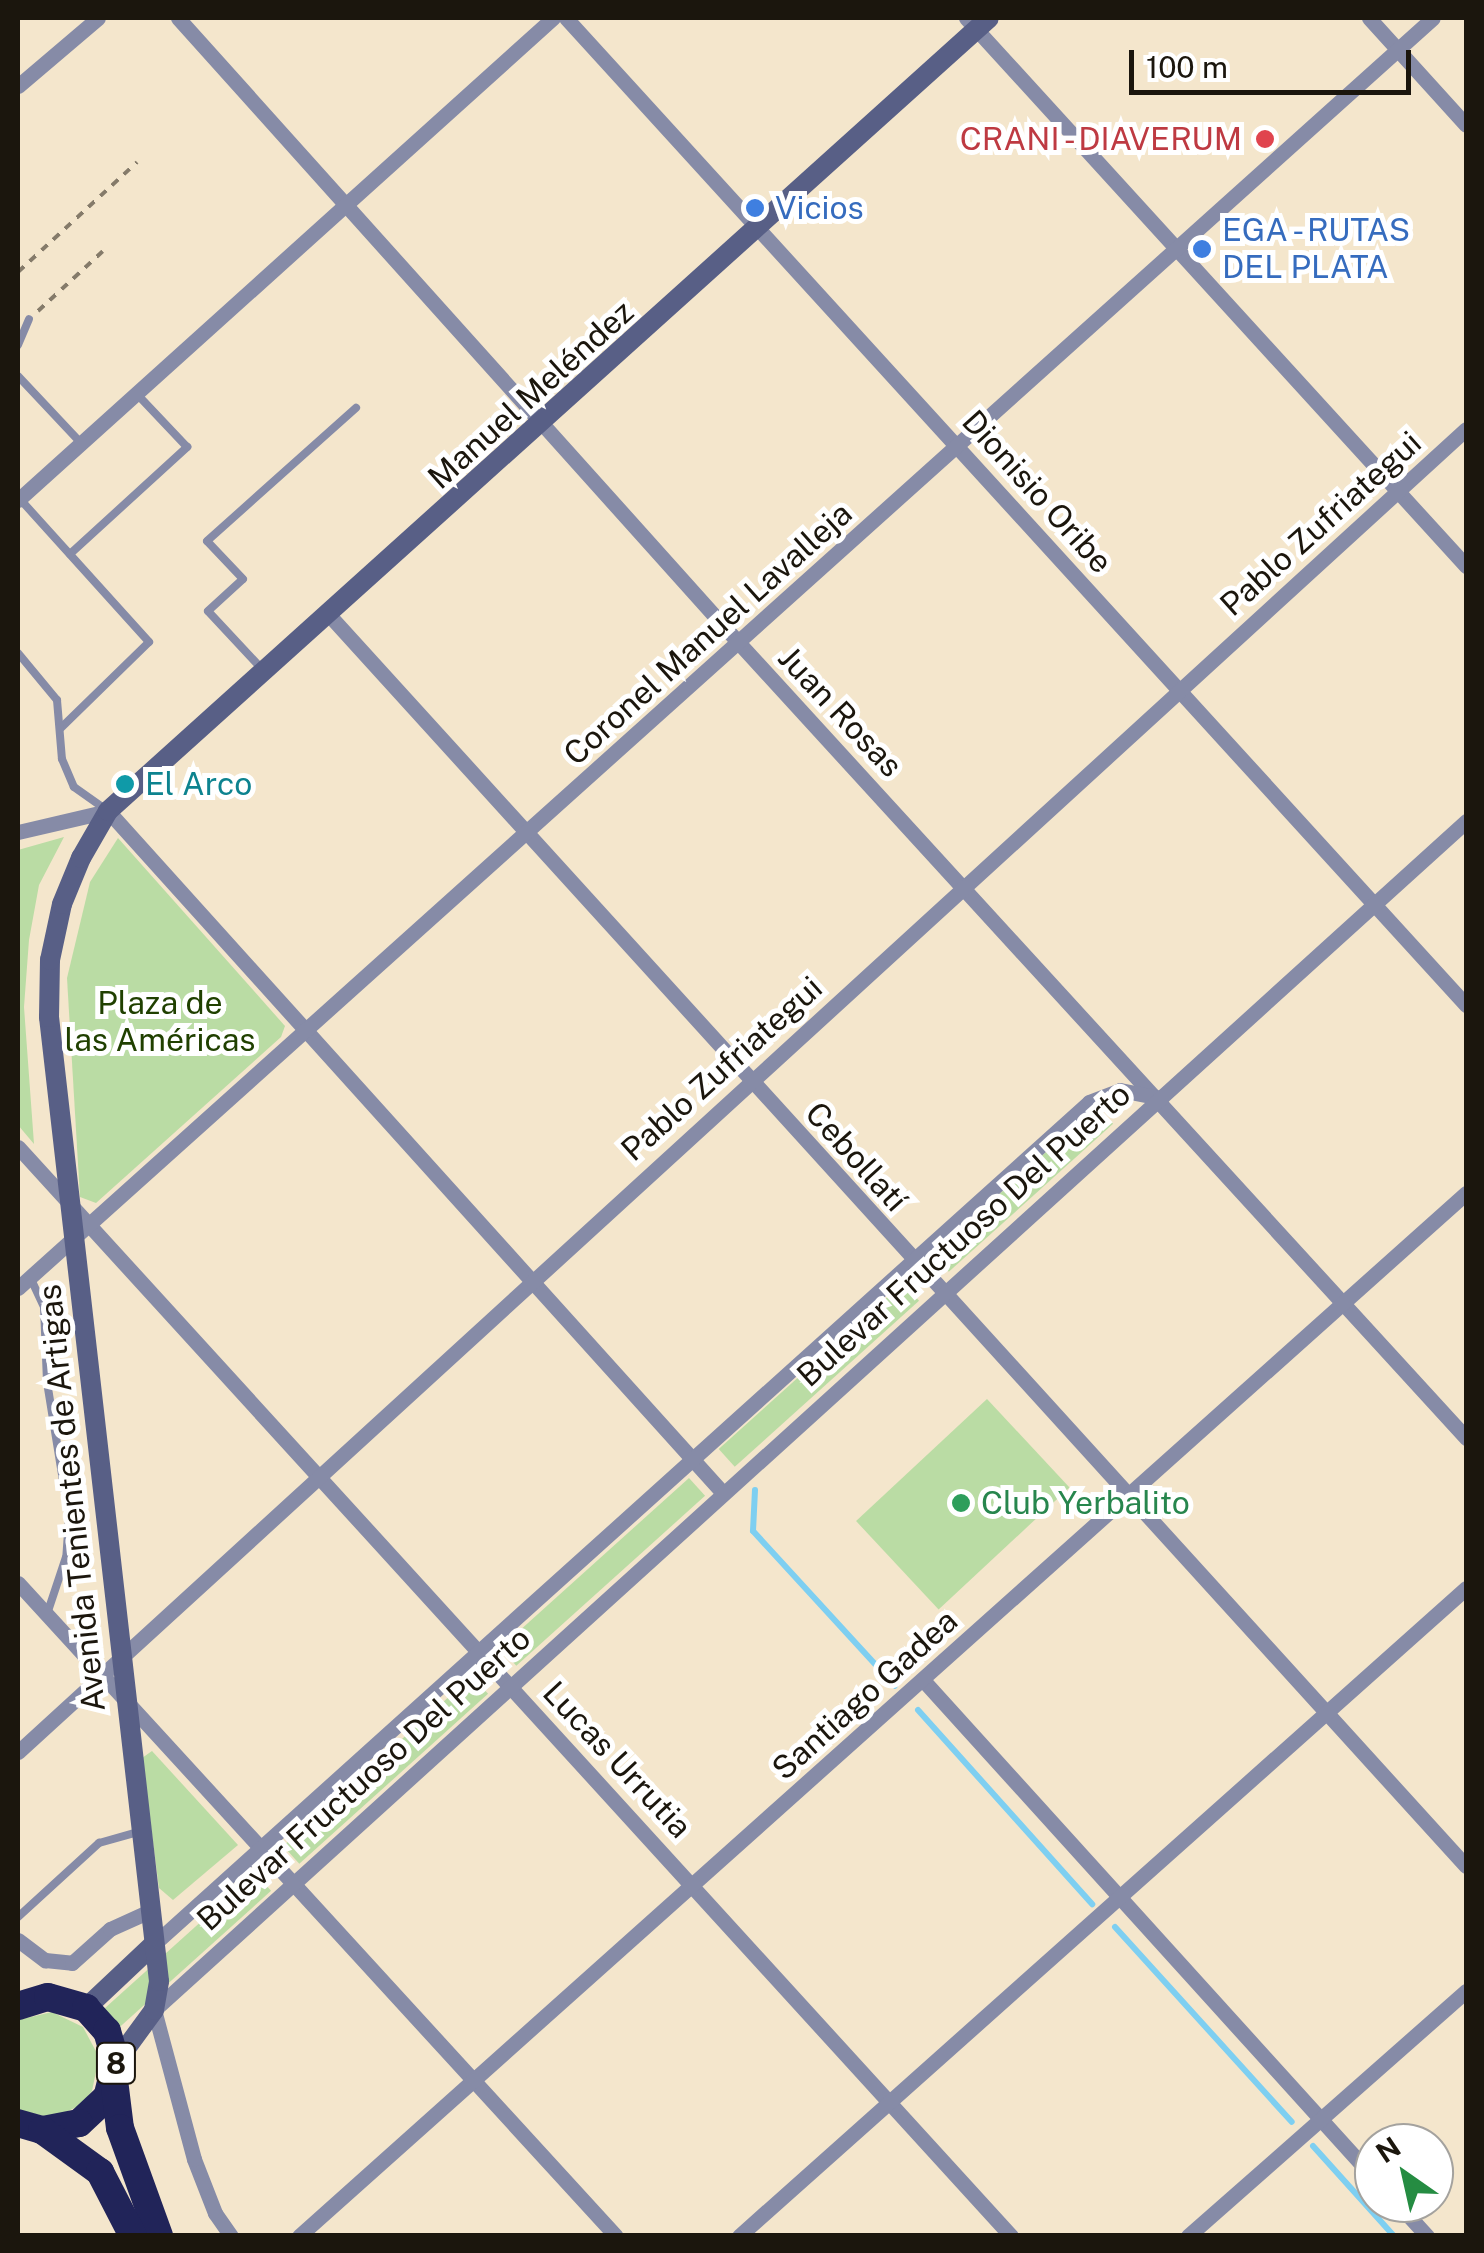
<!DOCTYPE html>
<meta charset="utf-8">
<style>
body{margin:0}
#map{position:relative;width:1484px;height:2253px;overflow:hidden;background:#f4e6cc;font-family:"Public Sans",sans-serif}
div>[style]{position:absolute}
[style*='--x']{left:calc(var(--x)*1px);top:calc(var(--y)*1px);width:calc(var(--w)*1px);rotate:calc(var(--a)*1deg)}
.green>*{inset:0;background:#badca4;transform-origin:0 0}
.stream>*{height:6px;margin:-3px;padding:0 3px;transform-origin:3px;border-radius:3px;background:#7ecff1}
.path>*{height:4px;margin-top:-2px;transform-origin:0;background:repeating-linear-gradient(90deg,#857b6a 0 8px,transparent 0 16px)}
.lane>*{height:8px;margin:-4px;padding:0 4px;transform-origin:4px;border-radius:4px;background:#868ba7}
.street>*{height:15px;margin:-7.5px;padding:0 7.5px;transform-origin:7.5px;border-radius:7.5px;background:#868ba7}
.secondary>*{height:20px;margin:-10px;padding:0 10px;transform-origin:10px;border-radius:10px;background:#585f86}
.highway>*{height:28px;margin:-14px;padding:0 14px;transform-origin:14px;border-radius:14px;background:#212459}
.dots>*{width:28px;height:28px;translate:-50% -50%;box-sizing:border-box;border:5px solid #fff;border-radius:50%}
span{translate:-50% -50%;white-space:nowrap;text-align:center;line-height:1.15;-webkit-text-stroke:10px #fff;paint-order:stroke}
.shield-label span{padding:2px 8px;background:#fff;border:2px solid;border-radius:8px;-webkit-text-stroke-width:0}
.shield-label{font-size:30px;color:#1b160d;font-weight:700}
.health-label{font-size:32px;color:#be3a42}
.right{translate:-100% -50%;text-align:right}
.shop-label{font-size:32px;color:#366cbe}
.left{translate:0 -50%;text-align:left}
.street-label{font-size:32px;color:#1b160d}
.culture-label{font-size:32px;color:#0d838f}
.park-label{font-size:32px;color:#204000}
.leisure-label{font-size:32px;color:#27864d}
.frame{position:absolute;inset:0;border:20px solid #1b160d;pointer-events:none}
.north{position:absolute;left:1354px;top:2123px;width:100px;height:100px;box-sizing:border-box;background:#fff;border:2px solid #a4a29e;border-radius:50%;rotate:326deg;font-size:28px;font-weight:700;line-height:40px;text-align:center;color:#1b160d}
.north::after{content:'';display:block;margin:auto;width:35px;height:45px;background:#258c42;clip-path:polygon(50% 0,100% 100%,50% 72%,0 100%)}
.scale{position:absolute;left:1129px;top:50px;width:282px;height:45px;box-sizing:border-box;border:5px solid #1b160d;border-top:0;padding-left:12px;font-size:30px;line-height:35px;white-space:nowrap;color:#1b160d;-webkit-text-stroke:8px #fff;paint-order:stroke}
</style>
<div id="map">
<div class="green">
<div style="clip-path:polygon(64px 837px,39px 885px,29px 940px,24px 1007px,34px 1144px,18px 1125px,18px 850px)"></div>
<div style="clip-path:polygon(118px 838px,285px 1026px,281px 1037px,96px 1203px,80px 1197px,67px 978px,90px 882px)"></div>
<div style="left:1097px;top:1106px;width:24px;height:221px;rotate:48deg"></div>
<div style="left:903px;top:1283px;width:24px;height:248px;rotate:48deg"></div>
<div style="left:987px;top:1399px;width:121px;height:179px;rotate:47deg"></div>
<div style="left:689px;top:1478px;width:24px;height:254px;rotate:48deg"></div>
<div style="left:472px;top:1676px;width:24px;height:254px;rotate:48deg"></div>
<div style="clip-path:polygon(152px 1751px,238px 1845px,173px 1900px,159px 1888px,142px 1758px)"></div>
<div style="left:255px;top:1873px;width:24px;height:210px;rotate:48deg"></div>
<div style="clip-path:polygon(52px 2012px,83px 2027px,99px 2057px,92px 2091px,81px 2105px,53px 2118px,18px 2110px,18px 2020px)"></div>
</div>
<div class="stream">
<div style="--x:755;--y:1490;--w:41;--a:92.8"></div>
<div style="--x:753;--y:1531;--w:210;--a:47.5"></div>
<div style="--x:918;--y:1710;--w:261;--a:48.1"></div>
<div style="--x:1115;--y:1927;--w:263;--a:47.8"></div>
<div style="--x:1313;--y:2146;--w:121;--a:48"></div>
</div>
<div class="path">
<div style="--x:18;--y:272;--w:162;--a:-42.7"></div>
<div style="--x:38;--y:311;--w:88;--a:-42.7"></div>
</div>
<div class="lane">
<div style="--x:18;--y:345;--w:28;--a:-67"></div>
<div style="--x:18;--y:376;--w:92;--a:46.8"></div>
<div style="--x:19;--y:498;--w:194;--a:47.9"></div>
<div style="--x:149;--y:642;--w:123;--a:135.7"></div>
<div style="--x:70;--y:554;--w:159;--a:-42.4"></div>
<div style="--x:187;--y:447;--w:74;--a:-133.4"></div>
<div style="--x:18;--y:653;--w:61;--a:50.3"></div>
<div style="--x:57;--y:700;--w:59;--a:85.2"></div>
<div style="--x:62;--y:759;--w:30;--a:67"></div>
<div style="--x:74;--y:787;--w:42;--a:35.2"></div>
<div style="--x:262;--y:669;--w:79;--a:-133"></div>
<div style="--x:208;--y:611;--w:47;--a:-42.4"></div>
<div style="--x:243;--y:579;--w:52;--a:-133.5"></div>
<div style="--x:207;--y:541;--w:200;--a:-41.8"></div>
<div style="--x:30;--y:1277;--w:33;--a:65"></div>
<div style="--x:44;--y:1307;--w:75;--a:87.7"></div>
<div style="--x:47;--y:1382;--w:138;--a:80.8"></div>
<div style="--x:69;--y:1518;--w:39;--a:94"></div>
<div style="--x:66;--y:1557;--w:60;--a:108.4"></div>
<div style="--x:18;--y:1917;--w:110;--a:-42.4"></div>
<div style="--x:99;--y:1843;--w:41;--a:-15.8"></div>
</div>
<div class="street">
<div style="--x:178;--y:18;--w:838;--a:48.09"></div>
<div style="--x:738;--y:642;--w:1079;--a:47.55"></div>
<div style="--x:566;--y:18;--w:1336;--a:47.64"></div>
<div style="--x:966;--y:18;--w:742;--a:47.62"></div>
<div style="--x:1369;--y:18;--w:144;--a:47.8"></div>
<div style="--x:18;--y:86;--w:105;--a:-40.4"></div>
<div style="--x:18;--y:500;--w:720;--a:-42.02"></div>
<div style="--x:330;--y:616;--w:1689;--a:47.74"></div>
<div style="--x:18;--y:832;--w:92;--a:-13.1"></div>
<div style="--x:108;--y:811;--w:918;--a:47.96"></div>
<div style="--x:18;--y:1147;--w:1474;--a:47.64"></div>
<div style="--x:18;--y:1288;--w:1901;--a:-41.91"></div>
<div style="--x:18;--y:1583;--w:885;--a:47.52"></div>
<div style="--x:923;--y:1680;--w:672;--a:47.84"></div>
<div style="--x:18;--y:1752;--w:1961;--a:-42.42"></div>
<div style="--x:18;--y:1940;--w:34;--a:37"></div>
<div style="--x:45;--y:1960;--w:27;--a:6"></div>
<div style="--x:72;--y:1963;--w:51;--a:-41.8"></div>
<div style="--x:110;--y:1929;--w:44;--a:-24.2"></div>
<div style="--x:154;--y:1944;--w:1258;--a:-42"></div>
<div style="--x:1089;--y:1102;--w:33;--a:-21"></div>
<div style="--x:1120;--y:1090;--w:42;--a:11"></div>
<div style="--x:1397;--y:2203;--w:45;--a:47.7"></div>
<div style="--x:231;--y:2236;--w:28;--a:-125"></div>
<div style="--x:215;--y:2213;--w:58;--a:-111.3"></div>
<div style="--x:194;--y:2159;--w:154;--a:-105"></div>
<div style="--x:154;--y:2010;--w:1771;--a:-42.18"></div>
<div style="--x:299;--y:2236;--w:1565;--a:-41.79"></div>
<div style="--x:739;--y:2236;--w:974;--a:-41.71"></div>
<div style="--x:1188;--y:2236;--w:371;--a:-41.4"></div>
</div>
<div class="secondary">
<div style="--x:86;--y:2008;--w:93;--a:-43.3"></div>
<div style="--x:116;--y:2062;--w:64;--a:-53.8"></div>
<div style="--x:154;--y:2010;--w:29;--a:-80"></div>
<div style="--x:159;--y:1981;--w:970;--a:-96.51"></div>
<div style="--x:49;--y:1017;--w:57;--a:-89"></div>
<div style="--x:50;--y:960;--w:57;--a:-77.9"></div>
<div style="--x:62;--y:904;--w:50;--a:-67.6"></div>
<div style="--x:81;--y:858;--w:54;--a:-60.1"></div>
<div style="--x:108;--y:811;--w:1185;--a:-41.99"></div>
</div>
<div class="highway">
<div style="--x:18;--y:2006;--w:31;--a:-17"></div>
<div style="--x:48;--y:1997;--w:40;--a:16"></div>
<div style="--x:86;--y:2008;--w:31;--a:48"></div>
<div style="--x:107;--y:2031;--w:32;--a:74"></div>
<div style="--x:116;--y:2062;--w:36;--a:104"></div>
<div style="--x:107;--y:2097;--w:38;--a:137"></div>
<div style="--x:79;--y:2123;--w:38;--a:169"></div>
<div style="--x:42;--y:2130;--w:25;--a:-164"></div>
<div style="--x:114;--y:2080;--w:48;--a:82.9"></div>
<div style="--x:120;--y:2128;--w:115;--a:70.1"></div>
<div style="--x:42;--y:2130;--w:72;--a:35.9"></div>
<div style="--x:100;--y:2172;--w:72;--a:62.7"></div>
</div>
<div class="dots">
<div style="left:1265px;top:139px;background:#e0444e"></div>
<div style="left:755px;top:208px;background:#3f7fe0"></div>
<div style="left:1202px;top:249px;background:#3f7fe0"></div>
<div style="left:125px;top:784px;background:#0f9aa8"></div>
<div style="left:961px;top:1503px;background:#2e9e5b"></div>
</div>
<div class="shield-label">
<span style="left:116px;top:2063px">8</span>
</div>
<div class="health-label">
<span class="right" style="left:1242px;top:139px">CRANI - DIAVERUM</span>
</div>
<div class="shop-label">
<span class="left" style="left:775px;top:208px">Vicios</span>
<span class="left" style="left:1222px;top:249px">EGA - RUTAS<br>DEL PLATA</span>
</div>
<div class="street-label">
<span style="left:531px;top:395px;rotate:-42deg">Manuel Meléndez</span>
<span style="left:1037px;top:492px;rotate:48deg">Dionisio Oribe</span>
<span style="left:1321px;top:524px;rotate:-42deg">Pablo Zufriategui</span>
<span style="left:708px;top:634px;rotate:-42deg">Coronel Manuel Lavalleja</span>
<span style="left:840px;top:712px;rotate:47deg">Juan Rosas</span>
<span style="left:722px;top:1069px;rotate:-42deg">Pablo Zufriategui</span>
<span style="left:856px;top:1157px;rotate:48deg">Cebollatí</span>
<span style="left:964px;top:1235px;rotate:-42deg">Bulevar Fructuoso Del Puerto</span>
<span style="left:72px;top:1498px;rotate:-96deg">Avenida Tenientes de Artigas</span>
<span style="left:865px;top:1695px;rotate:-42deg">Santiago Gadea</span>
<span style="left:617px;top:1760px;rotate:47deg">Lucas Urrutia</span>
<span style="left:364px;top:1779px;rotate:-42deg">Bulevar Fructuoso Del Puerto</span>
</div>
<div class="culture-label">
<span class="left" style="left:145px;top:784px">El Arco</span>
</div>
<div class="park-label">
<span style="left:160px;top:1022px">Plaza de<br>las Américas</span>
</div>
<div class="leisure-label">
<span class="left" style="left:981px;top:1503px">Club Yerbalito</span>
</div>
<div class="frame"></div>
<div class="north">N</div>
<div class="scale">100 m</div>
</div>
